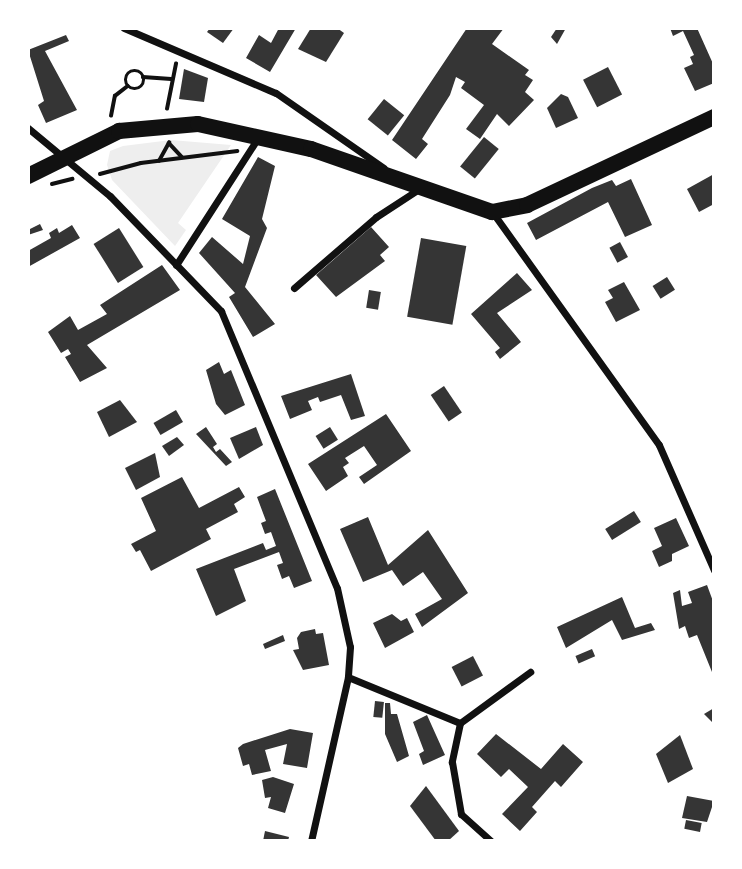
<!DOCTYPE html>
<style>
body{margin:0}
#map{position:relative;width:742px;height:869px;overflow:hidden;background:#fff;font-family:Poppins,sans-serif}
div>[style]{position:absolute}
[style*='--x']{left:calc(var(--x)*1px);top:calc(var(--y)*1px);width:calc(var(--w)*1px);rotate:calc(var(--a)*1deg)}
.green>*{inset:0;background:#eee}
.building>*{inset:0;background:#353535;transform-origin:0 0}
.path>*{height:3.5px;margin:-1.75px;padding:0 1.75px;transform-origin:1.75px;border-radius:1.75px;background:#111}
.path>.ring{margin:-1.75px;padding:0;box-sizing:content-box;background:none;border:3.5px solid #111;border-radius:50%}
.minor>*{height:7px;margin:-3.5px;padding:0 3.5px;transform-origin:3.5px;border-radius:3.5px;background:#111}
.primary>*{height:16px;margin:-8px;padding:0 8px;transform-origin:8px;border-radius:8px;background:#111}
span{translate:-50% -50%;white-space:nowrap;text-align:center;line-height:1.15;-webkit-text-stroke:7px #fff;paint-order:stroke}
.frame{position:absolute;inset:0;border:30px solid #fff;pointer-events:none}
</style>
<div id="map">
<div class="green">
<div style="clip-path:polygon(171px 140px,231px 145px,178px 223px,186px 230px,175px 246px,112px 180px,107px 165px,110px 151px,123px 146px)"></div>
</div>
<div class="building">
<div style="clip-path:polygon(210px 28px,234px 28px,223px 43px,207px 32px)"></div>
<div style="clip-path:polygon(279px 28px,296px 28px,270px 72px,246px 58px,259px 35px,271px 43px)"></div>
<div style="clip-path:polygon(311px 28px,337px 28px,344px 33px,326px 62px,298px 49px)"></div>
<div style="clip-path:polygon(467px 28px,504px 28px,492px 44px,529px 70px,525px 75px,533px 80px,525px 92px,534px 100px,509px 126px,497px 114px,480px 139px,466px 129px,484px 105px,461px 88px,465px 82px,456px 77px,450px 95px,422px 139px,428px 144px,416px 159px,392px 140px)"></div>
<div style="clip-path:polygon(557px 28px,566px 28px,557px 44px,551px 37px)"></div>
<div style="clip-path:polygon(670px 28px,697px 28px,714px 66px,714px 83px,695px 91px,684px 68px,693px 64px,690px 57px,694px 55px,683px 31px,673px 36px)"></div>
<div style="clip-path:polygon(66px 35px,69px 41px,45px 51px,77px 110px,46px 123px,38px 105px,44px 101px,28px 50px)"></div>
<div style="left:608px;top:67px;width:31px;height:28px;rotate:63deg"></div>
<div style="clip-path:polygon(184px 69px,208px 78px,204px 102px,179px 99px)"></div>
<div style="clip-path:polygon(561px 94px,568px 97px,578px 118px,556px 128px,547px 108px)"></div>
<div style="left:384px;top:99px;width:26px;height:26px;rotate:39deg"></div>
<div style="left:484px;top:137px;width:19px;height:38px;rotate:39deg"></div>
<div style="clip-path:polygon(258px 157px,275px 166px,262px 219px,267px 228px,245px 287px,275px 324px,253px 337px,229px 297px,235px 293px,199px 253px,212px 237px,243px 264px,250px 236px,222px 219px)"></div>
<div style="clip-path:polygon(714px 174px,714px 204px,699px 212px,687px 189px)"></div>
<div style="clip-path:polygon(631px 179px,652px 225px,625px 237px,608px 202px,536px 240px,527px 223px,592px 188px,612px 180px,616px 186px)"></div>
<div style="clip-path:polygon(40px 224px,43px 230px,28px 235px,28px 230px)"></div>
<div style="clip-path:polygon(72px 225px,80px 238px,28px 267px,28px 251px,51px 238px,49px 233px,57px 228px,59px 233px)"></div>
<div style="clip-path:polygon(371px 227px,389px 247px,380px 255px,385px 261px,336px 297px,316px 275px)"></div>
<div style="left:119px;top:228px;width:46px;height:30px;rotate:58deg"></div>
<div style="left:421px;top:238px;width:46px;height:80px;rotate:10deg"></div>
<div style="left:620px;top:242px;width:17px;height:12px;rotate:62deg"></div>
<div style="clip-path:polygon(162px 265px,180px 290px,87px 345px,107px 368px,80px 382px,65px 357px,71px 354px,68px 349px,61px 353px,48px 332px,70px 316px,78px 330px,107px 314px,100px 305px)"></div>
<div style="clip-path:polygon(517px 273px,532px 290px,497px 313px,521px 342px,500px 359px,495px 352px,500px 348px,471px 314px)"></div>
<div style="left:667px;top:277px;width:15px;height:17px;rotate:58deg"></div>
<div style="clip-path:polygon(624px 282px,640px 310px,616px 322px,605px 302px,613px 298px,608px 290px)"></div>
<div style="left:369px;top:290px;width:12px;height:18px;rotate:9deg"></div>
<div style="clip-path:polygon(219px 362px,224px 374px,231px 370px,245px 405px,225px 415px,216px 404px,206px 370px)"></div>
<div style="clip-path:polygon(351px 374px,365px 416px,351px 420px,341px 395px,320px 402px,318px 397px,308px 401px,312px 410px,290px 419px,281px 396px)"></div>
<div style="left:444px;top:386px;width:32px;height:16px;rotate:56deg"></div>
<div style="clip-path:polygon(120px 400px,137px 422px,109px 437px,97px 412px)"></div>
<div style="left:176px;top:410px;width:14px;height:26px;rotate:60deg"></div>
<div style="clip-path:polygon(386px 414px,411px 451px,364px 484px,359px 477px,377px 465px,364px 446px,345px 458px,349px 463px,343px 467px,348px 476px,326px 491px,308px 464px)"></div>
<div style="clip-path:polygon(206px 427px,217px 444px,213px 447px,216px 452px,220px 449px,232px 462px,226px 466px,196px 434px)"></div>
<div style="clip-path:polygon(256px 427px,263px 445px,239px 459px,230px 438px)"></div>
<div style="left:330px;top:427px;width:15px;height:17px;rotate:58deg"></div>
<div style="clip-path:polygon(177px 437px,184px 445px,169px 456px,162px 446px)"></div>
<div style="clip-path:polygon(155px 453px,160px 477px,136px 490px,125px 468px)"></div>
<div style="clip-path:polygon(182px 477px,199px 508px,239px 487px,245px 497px,234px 504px,238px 512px,206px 529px,211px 539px,151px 571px,140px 550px,136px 552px,131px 544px,156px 531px,141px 498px)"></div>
<div style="clip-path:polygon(275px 489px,312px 581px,294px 588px,289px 576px,282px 579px,277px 565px,283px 563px,279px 552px,234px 569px,246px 601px,216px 616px,196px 569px,263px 543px,266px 550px,276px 546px,271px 532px,265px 534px,261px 523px,266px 521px,257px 497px)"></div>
<div style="left:634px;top:511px;width:13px;height:34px;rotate:58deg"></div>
<div style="clip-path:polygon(368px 517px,388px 565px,428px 530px,468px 593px,422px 627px,415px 614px,442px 599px,423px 572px,403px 586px,392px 570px,363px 582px,340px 529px)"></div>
<div style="clip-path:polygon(676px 518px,689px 546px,672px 554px,672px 561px,659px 567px,652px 551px,662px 546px,654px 528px)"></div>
<div style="clip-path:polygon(707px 585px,714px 604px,714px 677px,697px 635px,689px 638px,685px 626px,679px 629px,673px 593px,680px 590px,682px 606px,692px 603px,688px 592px)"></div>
<div style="clip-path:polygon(622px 597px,635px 628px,651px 623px,655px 630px,622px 640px,612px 620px,566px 648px,557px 627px)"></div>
<div style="clip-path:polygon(392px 614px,401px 621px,407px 618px,414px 632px,385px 648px,373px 623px)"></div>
<div style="clip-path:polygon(315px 629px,316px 634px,323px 633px,329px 665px,303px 670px,293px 650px,299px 649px,297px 638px,301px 632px)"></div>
<div style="clip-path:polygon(283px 635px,285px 641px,265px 649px,263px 644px)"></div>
<div style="left:592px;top:649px;width:8px;height:18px;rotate:67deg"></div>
<div style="left:473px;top:656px;width:22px;height:24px;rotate:63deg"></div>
<div style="left:375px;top:701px;width:9px;height:16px;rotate:6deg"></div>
<div style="clip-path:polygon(385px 703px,390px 703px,391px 714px,397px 714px,409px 756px,397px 762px,385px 734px)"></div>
<div style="clip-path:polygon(714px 708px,714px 724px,704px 714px)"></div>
<div style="clip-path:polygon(427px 715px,445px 755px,423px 765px,419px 754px,424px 751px,413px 722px)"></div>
<div style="clip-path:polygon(290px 729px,313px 733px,307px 768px,283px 764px,287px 744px,265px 750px,271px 771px,252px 775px,249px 764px,243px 766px,238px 748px,243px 744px)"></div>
<div style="clip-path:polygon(496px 734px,541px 769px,563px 744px,583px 762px,561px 787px,555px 781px,532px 807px,537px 812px,520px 831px,502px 814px,528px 787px,509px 769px,501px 777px,477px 754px)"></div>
<div style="clip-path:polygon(680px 735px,693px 769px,668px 783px,656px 754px)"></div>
<div style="clip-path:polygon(273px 777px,294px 784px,285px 813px,268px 808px,271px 797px,265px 798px,262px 780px)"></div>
<div style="clip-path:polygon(426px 786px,459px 831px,448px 841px,436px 841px,410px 806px)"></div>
<div style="clip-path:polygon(687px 796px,714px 801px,707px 822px,682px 818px)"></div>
<div style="left:686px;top:820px;width:16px;height:9px;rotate:11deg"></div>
<div style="clip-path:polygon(265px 831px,289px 837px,288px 841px,263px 841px)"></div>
</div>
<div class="path">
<div class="ring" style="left:126px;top:71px;width:14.5px;height:14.5px"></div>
<div style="--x:143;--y:77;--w:28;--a:4"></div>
<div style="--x:167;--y:109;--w:46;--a:-78.7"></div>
<div style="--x:111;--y:116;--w:20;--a:-79"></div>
<div style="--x:115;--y:96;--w:16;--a:-38"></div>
<div style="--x:159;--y:161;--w:21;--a:-61"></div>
<div style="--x:169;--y:143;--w:19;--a:47"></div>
<div style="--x:100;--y:174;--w:42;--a:-15"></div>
<div style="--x:141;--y:163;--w:97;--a:-7.1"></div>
<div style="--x:52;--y:184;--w:21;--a:-14"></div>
</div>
<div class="minor">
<div style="--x:124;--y:28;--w:165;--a:23.2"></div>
<div style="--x:276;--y:93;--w:131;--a:34.8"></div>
<div style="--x:28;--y:128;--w:107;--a:39.7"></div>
<div style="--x:110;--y:196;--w:160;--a:46"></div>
<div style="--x:221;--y:311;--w:300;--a:67.3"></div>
<div style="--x:337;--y:588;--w:60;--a:77.6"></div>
<div style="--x:350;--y:647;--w:30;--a:94"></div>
<div style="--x:348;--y:677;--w:168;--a:102.7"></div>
<div style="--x:493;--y:213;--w:285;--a:54.4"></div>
<div style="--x:659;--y:445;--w:137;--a:66.3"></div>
<div style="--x:176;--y:265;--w:153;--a:-57.2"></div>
<div style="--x:294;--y:288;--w:108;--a:-40.9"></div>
<div style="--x:376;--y:217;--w:51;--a:-33.1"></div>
<div style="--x:348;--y:677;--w:121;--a:22.3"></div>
<div style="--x:460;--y:723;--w:87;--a:-36.1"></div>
<div style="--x:460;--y:723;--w:40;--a:102"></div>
<div style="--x:452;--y:762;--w:53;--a:80.2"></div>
<div style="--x:461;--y:814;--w:40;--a:42"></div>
</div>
<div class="primary">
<div style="--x:28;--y:176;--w:102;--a:-26.3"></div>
<div style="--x:119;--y:131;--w:79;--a:-5.1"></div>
<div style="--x:198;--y:124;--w:116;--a:12.5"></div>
<div style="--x:311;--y:149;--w:192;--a:19.2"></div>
<div style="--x:492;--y:212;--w:36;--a:-11"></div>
<div style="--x:527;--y:205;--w:207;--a:-25.2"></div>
</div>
<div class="frame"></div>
</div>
